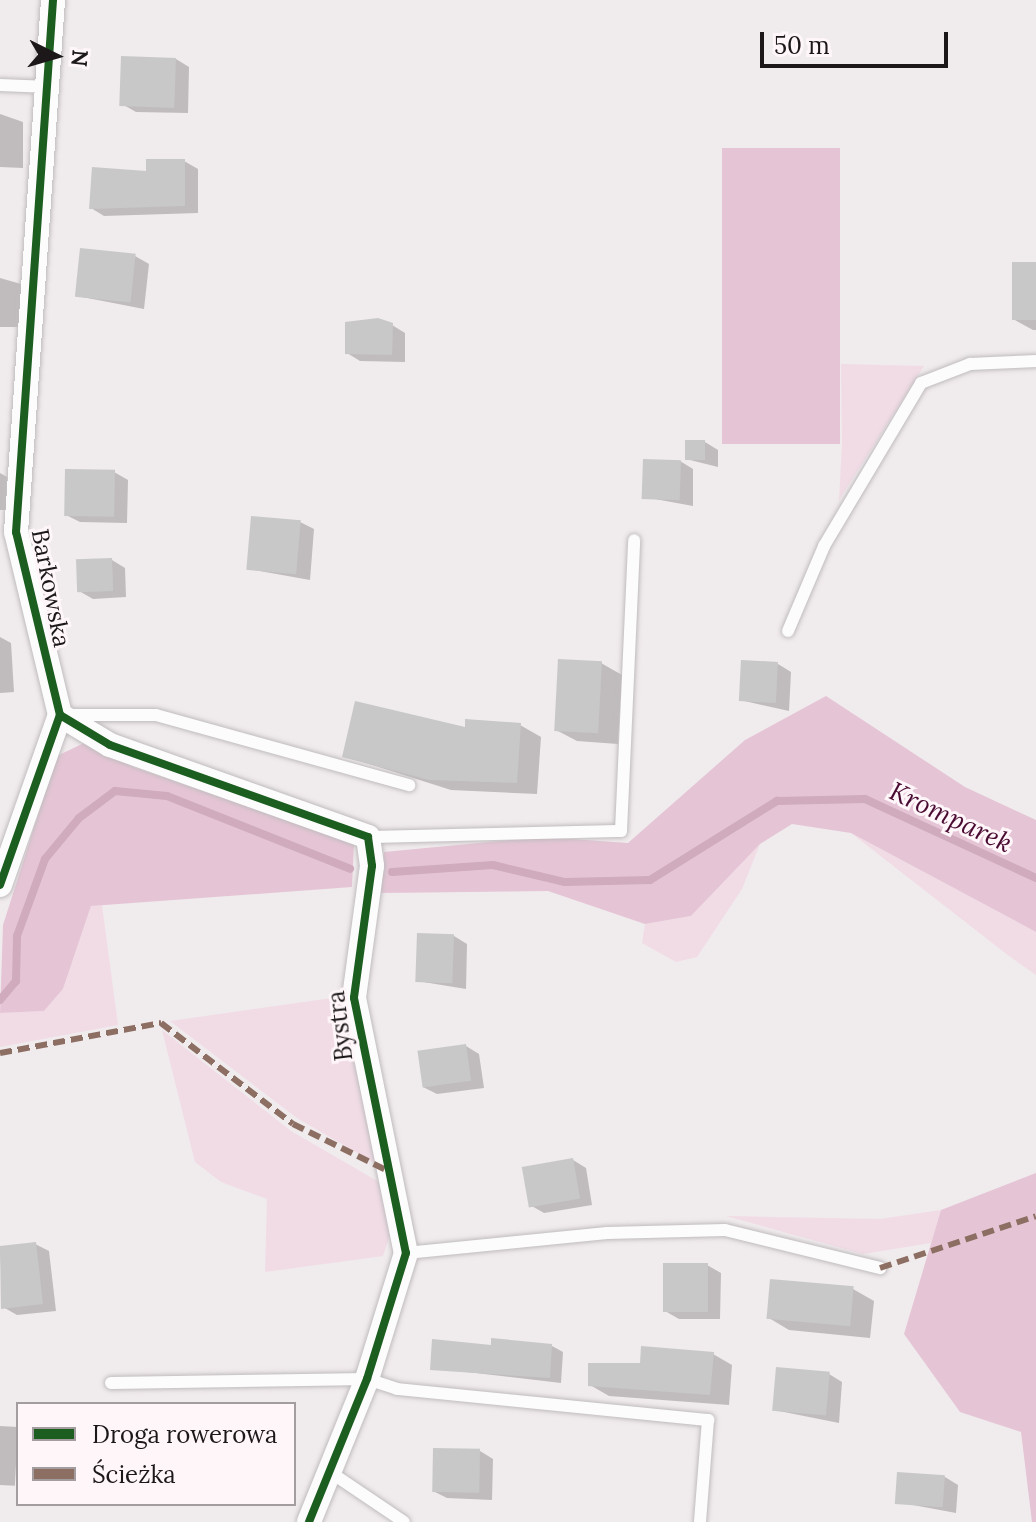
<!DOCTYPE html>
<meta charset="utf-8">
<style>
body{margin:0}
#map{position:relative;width:1036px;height:1522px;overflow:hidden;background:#f0ebed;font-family:Lora,serif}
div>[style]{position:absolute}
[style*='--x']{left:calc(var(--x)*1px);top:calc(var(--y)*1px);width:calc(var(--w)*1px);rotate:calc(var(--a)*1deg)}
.green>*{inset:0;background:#f1dce6}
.forest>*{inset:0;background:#e5c5d5;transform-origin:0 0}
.shadow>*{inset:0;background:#0003;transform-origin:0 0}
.stream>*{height:8px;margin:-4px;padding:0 4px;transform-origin:4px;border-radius:4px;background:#d0aabd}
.building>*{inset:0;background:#c8c8c9;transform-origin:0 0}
.roads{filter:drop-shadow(0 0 2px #c0bcbe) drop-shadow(0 0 2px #c0bcbe)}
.lane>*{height:12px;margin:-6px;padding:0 6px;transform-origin:6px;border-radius:6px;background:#fdfcfc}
.street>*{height:24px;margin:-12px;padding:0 12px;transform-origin:12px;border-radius:12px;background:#fdfcfc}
.quiet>*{height:6px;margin-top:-3px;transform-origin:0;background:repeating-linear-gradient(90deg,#8d6e63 0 12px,transparent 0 18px)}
.cycleway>*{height:8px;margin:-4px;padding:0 4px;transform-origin:4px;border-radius:4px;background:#1b5e20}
span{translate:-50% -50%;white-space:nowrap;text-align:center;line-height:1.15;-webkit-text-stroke:6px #fff6fa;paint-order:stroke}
.street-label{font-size:24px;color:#1c181a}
.water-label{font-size:26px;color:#4a0b32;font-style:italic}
.legend{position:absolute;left:16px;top:1402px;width:280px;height:104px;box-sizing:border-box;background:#fff6fa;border:2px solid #a49da0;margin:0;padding:10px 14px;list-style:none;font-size:24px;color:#1c181a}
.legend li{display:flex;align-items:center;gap:16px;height:40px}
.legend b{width:40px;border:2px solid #a49da0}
.north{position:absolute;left:16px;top:16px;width:80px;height:80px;-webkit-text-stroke:6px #fff6fa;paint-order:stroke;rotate:95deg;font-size:22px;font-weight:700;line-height:32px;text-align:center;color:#1c181a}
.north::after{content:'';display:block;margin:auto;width:28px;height:36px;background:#1c181a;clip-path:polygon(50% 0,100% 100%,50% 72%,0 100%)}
.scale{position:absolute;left:760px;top:32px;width:188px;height:36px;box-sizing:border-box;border:4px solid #1c181a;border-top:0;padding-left:10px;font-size:24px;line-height:28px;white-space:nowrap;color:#1c181a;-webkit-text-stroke:6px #fff6fa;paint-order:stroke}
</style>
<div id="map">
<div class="green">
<div style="clip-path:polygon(841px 364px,924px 366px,839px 500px,842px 444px)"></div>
<div style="clip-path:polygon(851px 833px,1036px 932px,1036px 975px,1009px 956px)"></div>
<div style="clip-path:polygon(760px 844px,742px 889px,697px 957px,676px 962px,642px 943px,645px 924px,691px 916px)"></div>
<div style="clip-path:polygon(102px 905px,118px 1025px,0 1047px,0 1013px,44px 1011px,63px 989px,91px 906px)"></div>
<div style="clip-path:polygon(339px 997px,378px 1165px,297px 1118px,170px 1021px)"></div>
<div style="clip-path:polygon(162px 1030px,291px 1131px,379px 1182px,390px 1234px,383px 1256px,265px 1272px,267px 1199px,221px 1182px,195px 1162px)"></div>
<div style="clip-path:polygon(941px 1210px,931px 1243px,863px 1254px,726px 1216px,880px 1219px)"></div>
</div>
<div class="forest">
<div style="left:840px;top:148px;width:296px;height:118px;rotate:90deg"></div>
<div style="clip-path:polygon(826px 696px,965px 787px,1036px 820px,1036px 932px,851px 833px,792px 824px,760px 844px,691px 916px,645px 924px,548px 891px,381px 893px,384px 852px,542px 837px,628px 843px,745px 740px)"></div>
<div style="clip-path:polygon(86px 742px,133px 767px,354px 843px,352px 887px,91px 906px,63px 989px,44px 1011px,0 1013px,3px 925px,57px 756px)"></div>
<div style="clip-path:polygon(1036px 1173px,1036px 1522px,1032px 1522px,1021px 1432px,960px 1412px,904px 1334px,941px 1210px)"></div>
</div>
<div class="shadow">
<div style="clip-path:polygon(176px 59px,189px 67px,188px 113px,136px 112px,122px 104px)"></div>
<div style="clip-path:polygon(0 114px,23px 122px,23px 168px,0 167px)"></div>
<div style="clip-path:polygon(184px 161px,198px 169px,198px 213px,104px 216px,91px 208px)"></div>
<div style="clip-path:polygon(135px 256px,149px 264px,144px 309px,77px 296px)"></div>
<div style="clip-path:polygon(1036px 264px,1036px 330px,1033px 330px,1013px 319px)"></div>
<div style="clip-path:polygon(0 278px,28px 286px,28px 327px,0 327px)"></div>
<div style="clip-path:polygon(392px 325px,405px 333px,405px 362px,360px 361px,347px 353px)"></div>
<div style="clip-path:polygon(705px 442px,718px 450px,718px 467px,686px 459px)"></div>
<div style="clip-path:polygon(680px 461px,693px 469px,693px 506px,644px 497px)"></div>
<div style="clip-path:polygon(114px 472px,128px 480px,127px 523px,80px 522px,66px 515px)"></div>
<div style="clip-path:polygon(0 473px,7px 477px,6px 510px,0 510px)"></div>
<div style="clip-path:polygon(300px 522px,314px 529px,310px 580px,249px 569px)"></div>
<div style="clip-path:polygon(112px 560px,125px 568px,126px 597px,93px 599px,79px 591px)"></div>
<div style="clip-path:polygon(0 637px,11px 643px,14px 692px,0 693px)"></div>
<div style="clip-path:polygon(601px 663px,622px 675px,618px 744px,577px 741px,556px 730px)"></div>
<div style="clip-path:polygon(778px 664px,791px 672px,789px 711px,740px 700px)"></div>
<div style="clip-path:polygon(520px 725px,541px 737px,537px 794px,451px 790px,344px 756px)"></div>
<div style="clip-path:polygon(454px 936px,467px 944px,466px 989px,417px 981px)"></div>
<div style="clip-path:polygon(466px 1046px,479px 1054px,484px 1088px,437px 1094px,423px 1087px)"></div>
<div style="clip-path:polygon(573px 1160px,586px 1168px,592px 1205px,544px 1213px,530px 1205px)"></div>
<div style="clip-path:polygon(35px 1244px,49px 1251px,56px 1311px,17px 1315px,3px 1307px,0 1248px)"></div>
<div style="clip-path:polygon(707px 1265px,721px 1273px,720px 1319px,679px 1319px,665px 1311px)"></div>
<div style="clip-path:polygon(853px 1289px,874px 1301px,870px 1338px,789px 1330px,769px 1318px)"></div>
<div style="clip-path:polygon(552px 1346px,563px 1352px,561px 1383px,432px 1368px,493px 1347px)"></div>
<div style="clip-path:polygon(713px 1354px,732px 1365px,729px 1405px,609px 1396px,590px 1385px,641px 1365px)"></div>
<div style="clip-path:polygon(829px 1374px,842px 1382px,839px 1423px,774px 1410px)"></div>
<div style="left:0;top:1426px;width:18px;height:59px;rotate:3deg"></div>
<div style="clip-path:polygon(480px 1451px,493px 1459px,492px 1500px,447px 1498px,433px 1491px)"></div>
<div style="clip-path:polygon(945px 1477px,958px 1485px,956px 1513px,897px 1502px)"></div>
</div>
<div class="stream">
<div style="--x:392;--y:872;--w:101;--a:-4"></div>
<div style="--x:493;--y:865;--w:74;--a:13.3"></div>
<div style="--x:565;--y:882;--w:85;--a:-1.3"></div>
<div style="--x:650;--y:880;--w:150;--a:-31.9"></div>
<div style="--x:777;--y:801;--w:88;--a:-1.3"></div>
<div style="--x:865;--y:799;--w:188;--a:24.8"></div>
<div style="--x:0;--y:1000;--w:25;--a:-50"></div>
<div style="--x:16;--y:981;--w:45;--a:-88.7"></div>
<div style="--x:17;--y:936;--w:82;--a:-70"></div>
<div style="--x:45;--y:859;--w:53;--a:-50.3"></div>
<div style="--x:79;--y:818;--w:45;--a:-36.9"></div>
<div style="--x:115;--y:791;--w:52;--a:5.5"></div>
<div style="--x:167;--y:796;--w:197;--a:21.7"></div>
</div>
<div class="building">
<div style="left:121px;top:56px;width:55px;height:50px;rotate:2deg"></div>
<div style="clip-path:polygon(146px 159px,185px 159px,185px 206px,89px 209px,92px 167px,146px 171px)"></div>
<div style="left:80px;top:248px;width:56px;height:49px;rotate:6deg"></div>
<div style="left:1012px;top:262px;width:24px;height:58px"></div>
<div style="clip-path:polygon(378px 318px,393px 323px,392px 355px,345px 354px,345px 322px)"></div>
<div style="left:685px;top:440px;width:20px;height:20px"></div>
<div style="left:643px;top:459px;width:38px;height:40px;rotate:2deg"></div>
<div style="left:65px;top:469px;width:50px;height:47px;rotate:1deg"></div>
<div style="left:251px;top:516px;width:50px;height:54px;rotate:5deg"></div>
<div style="left:112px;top:558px;width:33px;height:36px;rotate:88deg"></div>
<div style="left:558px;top:659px;width:44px;height:72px;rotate:3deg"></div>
<div style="left:741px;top:660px;width:37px;height:41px;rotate:3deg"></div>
<div style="clip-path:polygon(355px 701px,465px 727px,465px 719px,521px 723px,517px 783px,429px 780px,342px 757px)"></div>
<div style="left:417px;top:933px;width:37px;height:49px;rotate:2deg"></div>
<div style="left:466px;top:1044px;width:37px;height:49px;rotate:82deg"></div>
<div style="left:573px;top:1158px;width:41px;height:52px;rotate:80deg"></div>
<div style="clip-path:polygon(36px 1242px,43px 1304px,1px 1309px,0 1246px)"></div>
<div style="left:663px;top:1263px;width:45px;height:49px"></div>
<div style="left:770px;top:1279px;width:84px;height:40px;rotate:5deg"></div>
<div style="clip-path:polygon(491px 1338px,552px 1344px,550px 1378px,430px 1370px,432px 1339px,491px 1345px)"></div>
<div style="clip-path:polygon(641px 1346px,714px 1352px,710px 1395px,588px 1386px,588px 1363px,640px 1363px)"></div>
<div style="left:776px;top:1367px;width:54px;height:44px;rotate:5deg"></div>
<div style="left:433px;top:1448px;width:47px;height:44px;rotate:1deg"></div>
<div style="left:897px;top:1472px;width:48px;height:32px;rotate:4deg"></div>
</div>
<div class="roads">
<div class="lane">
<div style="--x:0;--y:85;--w:49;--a:2.3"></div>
<div style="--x:788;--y:631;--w:92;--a:-67"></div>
<div style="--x:824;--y:546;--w:190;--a:-59.2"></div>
<div style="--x:921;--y:383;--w:53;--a:-21.2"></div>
<div style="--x:970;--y:364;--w:66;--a:-2.6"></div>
<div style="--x:70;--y:715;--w:86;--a:0"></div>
<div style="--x:156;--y:715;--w:263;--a:15.5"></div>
<div style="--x:368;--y:837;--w:253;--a:-1.4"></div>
<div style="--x:621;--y:831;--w:291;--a:-87.4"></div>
<div style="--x:406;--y:1253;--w:202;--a:-5.7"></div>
<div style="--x:607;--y:1233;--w:118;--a:-1.5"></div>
<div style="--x:725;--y:1230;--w:160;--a:13.8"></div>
<div style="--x:111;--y:1383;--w:256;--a:-0.9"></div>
<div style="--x:367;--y:1379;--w:32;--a:18"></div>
<div style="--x:397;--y:1389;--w:313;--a:5.7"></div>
<div style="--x:708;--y:1420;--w:102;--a:94.5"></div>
<div style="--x:330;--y:1472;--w:89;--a:34"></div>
</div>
<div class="street">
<div style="--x:60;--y:715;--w:58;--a:31"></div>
<div style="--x:110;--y:745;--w:274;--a:19.6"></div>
<div style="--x:368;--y:837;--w:29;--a:82"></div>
<div style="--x:372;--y:866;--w:133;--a:97.8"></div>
<div style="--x:354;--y:998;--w:260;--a:78.5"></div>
<div style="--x:406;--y:1253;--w:132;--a:107.2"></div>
<div style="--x:367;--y:1379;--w:154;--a:112.1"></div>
<div style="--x:0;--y:885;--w:180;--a:-70.6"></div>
<div style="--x:60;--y:715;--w:188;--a:-103.5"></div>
<div style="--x:16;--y:532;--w:533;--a:-86.02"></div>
</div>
</div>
<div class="quiet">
<div style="--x:0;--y:1053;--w:164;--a:-10.6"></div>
<div style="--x:161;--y:1023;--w:166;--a:37.4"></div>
<div style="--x:293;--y:1124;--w:110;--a:26.3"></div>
<div style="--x:880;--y:1268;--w:164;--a:-18.4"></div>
</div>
<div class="cycleway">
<div style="--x:60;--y:715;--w:58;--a:31"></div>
<div style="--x:110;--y:745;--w:274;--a:19.6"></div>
<div style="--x:368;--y:837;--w:29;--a:82"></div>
<div style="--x:372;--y:866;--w:133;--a:97.8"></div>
<div style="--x:354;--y:998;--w:260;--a:78.5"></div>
<div style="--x:406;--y:1253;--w:132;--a:107.2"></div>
<div style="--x:367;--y:1379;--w:154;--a:112.1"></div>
<div style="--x:0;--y:885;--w:180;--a:-70.6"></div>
<div style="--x:60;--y:715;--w:188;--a:-103.5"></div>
<div style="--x:16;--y:532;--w:533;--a:-86.02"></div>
</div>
<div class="street-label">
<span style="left:51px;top:588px;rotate:79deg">Barkowska</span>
<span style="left:340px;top:1026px;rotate:-97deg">Bystra</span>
</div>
<div class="water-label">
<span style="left:951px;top:817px;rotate:25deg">Kromparek</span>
</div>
<ul class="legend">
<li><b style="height:10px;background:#1b5e20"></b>Droga rowerowa</li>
<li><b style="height:10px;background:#8d6e63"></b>Ścieżka</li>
</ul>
<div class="north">N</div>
<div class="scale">50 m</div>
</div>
